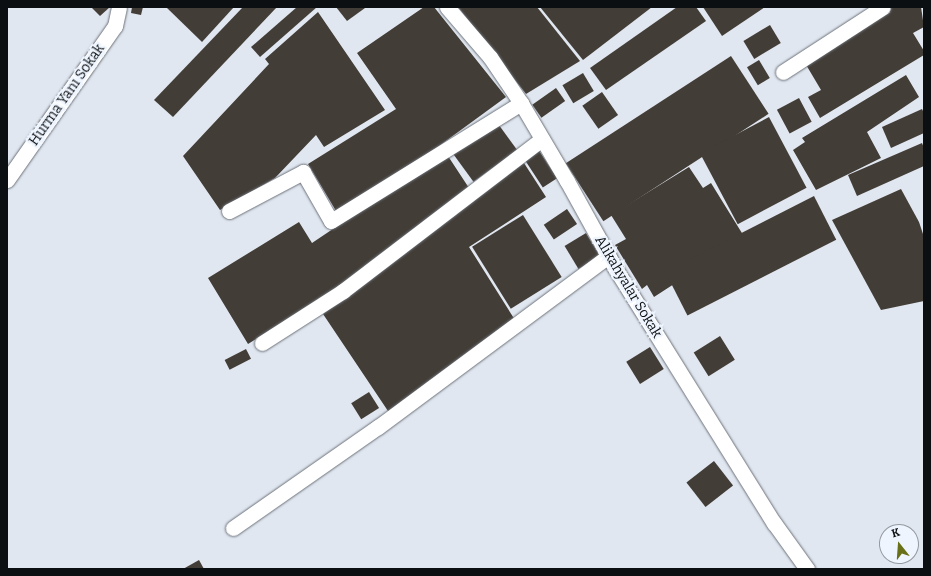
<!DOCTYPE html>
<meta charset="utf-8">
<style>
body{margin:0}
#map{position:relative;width:931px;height:576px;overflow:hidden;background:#e1e7f0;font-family:Bitter,serif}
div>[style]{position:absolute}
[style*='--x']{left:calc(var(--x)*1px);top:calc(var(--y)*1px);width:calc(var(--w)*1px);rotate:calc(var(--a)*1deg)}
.building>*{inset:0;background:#433d37;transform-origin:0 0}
.roads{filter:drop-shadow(0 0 1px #6c727a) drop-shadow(0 0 1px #6c727a)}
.minor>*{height:15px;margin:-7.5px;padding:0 7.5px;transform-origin:7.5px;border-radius:7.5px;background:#fff}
span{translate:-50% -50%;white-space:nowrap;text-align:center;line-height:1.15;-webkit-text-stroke:4px #eef5fe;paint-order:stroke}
.street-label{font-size:14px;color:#0c0f11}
.frame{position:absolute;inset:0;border:8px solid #0c0f11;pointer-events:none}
.north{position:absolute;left:879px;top:524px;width:40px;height:40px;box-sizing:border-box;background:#eef5fe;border:1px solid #94999f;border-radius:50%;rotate:343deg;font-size:11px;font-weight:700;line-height:16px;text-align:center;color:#0c0f11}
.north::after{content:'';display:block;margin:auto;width:14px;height:18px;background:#697118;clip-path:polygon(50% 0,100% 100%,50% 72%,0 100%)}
</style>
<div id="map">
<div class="building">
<div style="clip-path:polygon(91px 7px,110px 7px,100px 16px)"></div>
<div style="clip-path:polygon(132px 7px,143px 7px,141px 15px,131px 13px)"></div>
<div style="clip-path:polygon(166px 7px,234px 7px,202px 42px)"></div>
<div style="clip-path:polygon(243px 7px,277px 7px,173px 117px,154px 100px)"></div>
<div style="clip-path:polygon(297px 7px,317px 7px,260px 57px,251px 47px)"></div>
<div style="clip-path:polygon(336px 7px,364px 7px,365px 8px,347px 21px)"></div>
<div style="clip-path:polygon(424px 7px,434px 7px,506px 97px,428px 154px,336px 211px,308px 164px,396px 109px,357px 53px)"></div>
<div style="clip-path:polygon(458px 7px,537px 7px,580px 61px,526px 94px)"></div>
<div style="clip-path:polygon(540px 7px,652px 7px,583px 60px)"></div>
<div style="clip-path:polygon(677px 7px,696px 7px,706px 21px,606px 90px,590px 68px)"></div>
<div style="clip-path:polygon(703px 7px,765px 7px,722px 36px)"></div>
<div style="clip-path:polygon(890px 7px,921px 7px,924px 27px,913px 33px,924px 51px,924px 55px,820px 118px,808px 97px,821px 90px,805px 63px)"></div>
<div style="clip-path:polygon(318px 12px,385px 110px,324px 147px,316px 135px,275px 178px,220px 210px,183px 156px,269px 64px,265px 59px)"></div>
<div style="left:770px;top:25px;width:21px;height:31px;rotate:59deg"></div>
<div style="left:731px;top:56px;width:69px;height:197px;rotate:57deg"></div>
<div style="left:759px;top:60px;width:21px;height:14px;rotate:59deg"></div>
<div style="left:583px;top:73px;width:21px;height:24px;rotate:59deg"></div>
<div style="clip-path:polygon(906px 75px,919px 97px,867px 132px,881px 158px,816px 190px,793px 150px,805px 142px,802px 138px)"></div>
<div style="left:556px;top:88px;width:16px;height:29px;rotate:55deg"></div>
<div style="left:602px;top:92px;width:28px;height:24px;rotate:55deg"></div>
<div style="left:799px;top:98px;width:27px;height:25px;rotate:62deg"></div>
<div style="clip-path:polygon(922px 109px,924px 113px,924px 133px,891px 148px,882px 127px)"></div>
<div style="left:769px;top:117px;width:80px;height:78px;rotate:62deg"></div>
<div style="left:496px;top:121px;width:36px;height:54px;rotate:54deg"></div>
<div style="clip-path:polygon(922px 143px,924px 148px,924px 166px,857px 196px,848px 175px)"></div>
<div style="left:538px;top:149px;width:35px;height:17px;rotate:57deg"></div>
<div style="clip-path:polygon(446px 153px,469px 188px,344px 285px,248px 344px,208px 278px,299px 222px,312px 243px)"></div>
<div style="clip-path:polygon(524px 163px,546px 197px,469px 247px,515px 320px,390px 414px,323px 314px)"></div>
<div style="clip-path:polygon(689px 167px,703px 188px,711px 183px,745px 238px,654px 297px,647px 285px,642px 289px,615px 245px,626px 239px,611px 215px)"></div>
<div style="clip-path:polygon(901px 189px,919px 222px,924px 237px,924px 301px,881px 310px,832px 220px)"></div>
<div style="left:814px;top:196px;width:49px;height:167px;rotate:63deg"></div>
<div style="left:567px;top:209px;width:18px;height:28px;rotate:56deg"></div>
<div style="left:523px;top:215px;width:73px;height:60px;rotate:58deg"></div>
<div style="left:586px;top:233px;width:27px;height:25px;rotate:59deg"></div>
<div style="left:720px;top:336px;width:28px;height:31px;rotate:58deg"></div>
<div style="left:650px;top:347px;width:26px;height:28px;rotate:58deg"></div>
<div style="left:246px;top:349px;width:11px;height:24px;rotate:63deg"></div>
<div style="left:369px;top:392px;width:19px;height:21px;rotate:58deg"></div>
<div style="left:714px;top:461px;width:31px;height:35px;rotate:52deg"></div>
<div style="clip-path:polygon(199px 560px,204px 569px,183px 569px)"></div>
</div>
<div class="roads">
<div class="minor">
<div style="--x:447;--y:7;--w:66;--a:49.3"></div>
<div style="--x:490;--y:57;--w:55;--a:56"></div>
<div style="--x:521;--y:103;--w:91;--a:59.5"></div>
<div style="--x:567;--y:181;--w:99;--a:61.1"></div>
<div style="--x:615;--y:268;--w:301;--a:58.1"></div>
<div style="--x:774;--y:523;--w:57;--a:54.3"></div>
<div style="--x:783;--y:72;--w:119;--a:-33"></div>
<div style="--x:7;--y:180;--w:188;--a:-55"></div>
<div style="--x:115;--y:26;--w:19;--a:-78"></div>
<div style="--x:229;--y:211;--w:84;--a:-27.8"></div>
<div style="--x:303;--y:172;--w:56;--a:60.3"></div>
<div style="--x:331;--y:221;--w:224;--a:-31.8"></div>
<div style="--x:262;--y:343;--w:96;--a:-32.7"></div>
<div style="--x:343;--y:291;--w:250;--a:-37.4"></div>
<div style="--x:233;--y:528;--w:177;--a:-34.9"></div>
<div style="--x:378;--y:427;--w:287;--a:-36.6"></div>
</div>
</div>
<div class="street-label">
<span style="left:67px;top:95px;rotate:-55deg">Hurma Yanı Sokak</span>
<span style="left:628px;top:287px;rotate:59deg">Alikahyalar Sokak</span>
</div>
<div class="frame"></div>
<div class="north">K</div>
</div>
